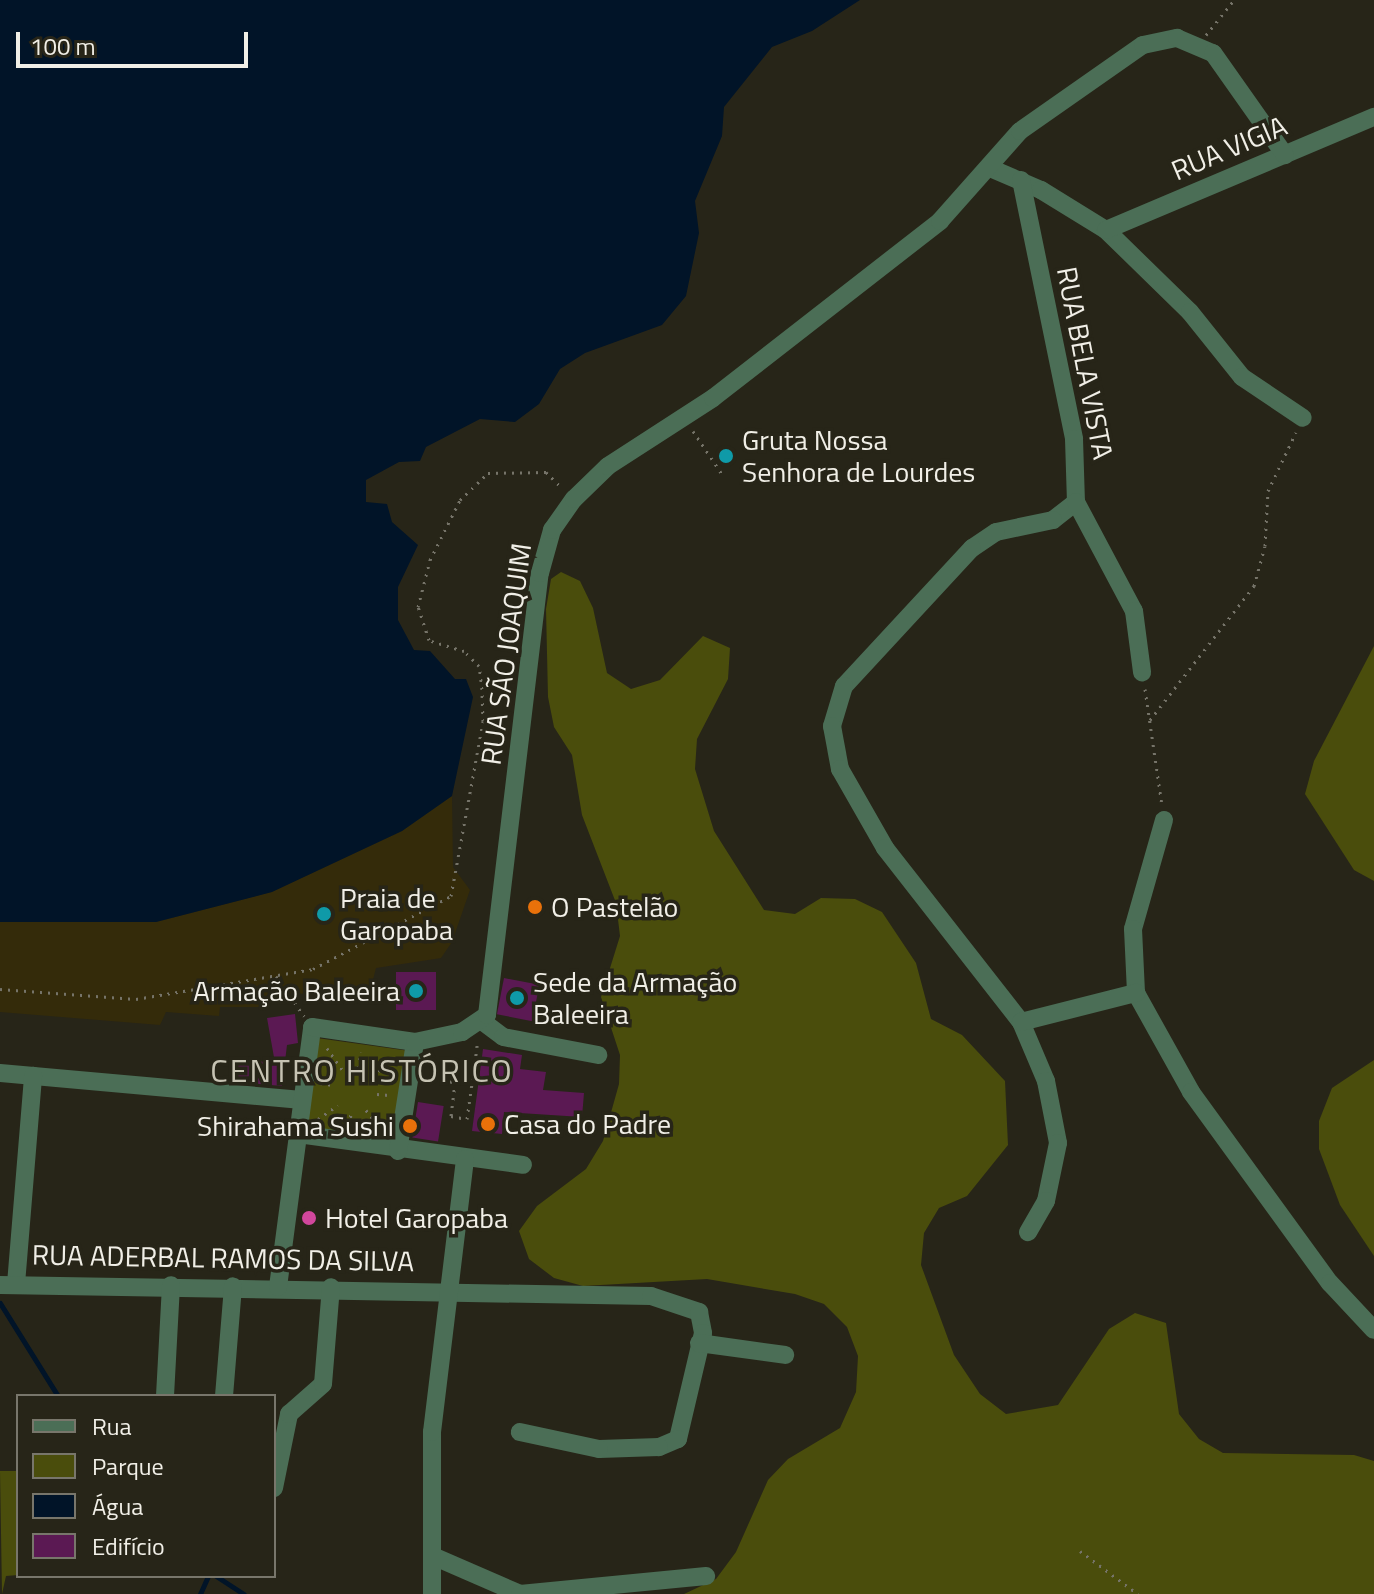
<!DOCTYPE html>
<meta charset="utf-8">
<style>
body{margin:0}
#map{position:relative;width:1374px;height:1594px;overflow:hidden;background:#272518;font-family:"Titillium Web",sans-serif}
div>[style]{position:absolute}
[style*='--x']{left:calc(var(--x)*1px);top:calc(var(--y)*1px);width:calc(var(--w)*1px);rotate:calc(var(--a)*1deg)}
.green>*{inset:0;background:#4a4d0c;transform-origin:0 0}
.sand>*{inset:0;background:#342b0a}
.water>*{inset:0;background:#011428}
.stream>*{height:5px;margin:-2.5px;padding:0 2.5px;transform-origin:2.5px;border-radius:2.5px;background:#011428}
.building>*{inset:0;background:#5b1953;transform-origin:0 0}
.path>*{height:3px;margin-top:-1.5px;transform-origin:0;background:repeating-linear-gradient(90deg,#767469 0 2px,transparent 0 8px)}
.minor>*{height:18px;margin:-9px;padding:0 9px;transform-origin:9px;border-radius:9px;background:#4b6e56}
.dots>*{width:22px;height:22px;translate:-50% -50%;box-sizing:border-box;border:4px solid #272518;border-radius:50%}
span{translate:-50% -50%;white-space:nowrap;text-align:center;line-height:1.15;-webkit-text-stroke:7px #272518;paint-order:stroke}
.street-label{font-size:28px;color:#f1efe7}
.poi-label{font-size:28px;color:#f1efe7}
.left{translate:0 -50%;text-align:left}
.right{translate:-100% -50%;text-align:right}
.quarter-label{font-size:32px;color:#c6c3b3;letter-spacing:2px}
.legend{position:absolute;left:16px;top:1394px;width:260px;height:184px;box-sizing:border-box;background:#272518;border:2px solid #78766b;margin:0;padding:10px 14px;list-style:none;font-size:24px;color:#f1efe7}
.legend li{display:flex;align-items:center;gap:16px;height:40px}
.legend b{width:40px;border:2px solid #78766b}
.scale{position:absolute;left:16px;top:32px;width:232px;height:36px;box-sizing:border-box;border:4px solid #f1efe7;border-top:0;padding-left:10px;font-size:24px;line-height:28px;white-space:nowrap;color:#f1efe7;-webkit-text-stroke:6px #272518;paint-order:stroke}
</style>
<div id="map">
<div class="green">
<div style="clip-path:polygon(561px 572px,580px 581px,593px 608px,607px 673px,631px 689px,660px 680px,703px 636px,730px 648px,728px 679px,697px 739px,695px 769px,714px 831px,764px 910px,795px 914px,821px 898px,855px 899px,882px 912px,916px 963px,931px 1019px,962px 1035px,1005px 1081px,1008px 1145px,967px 1196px,939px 1208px,924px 1233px,921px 1265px,954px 1355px,980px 1394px,1006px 1414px,1058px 1405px,1109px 1329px,1135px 1313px,1166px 1323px,1179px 1414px,1199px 1439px,1223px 1453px,1354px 1455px,1374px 1461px,1374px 1594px,684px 1594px,716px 1579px,736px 1552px,768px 1480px,788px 1459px,840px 1428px,856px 1392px,858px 1356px,847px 1327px,824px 1304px,795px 1294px,707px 1279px,583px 1286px,554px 1278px,529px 1259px,519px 1231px,537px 1206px,586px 1169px,603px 1141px,619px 1084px,620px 1055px,601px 997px,620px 936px,616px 903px,582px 815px,572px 755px,554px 727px,548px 697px,546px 609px,551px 579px)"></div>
<div style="clip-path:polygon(1374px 646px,1374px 881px,1354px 870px,1305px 794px,1314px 761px)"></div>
<div style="left:317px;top:1038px;width:90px;height:91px;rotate:8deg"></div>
<div style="clip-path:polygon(1374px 1060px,1374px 1256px,1340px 1205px,1319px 1149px,1319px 1121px,1332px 1088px)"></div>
<div style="clip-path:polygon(0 1471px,18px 1471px,18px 1575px,6px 1576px,2px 1594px)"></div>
</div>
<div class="sand">
<div style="clip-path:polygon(452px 796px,453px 867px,470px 890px,452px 942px,441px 958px,376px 968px,369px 995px,269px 993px,265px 1007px,220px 1007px,219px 1016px,166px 1012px,160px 1025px,0 1012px,0 922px,156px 922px,271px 892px,402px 831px)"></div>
</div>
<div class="water">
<div style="clip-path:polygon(0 0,860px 0,812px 31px,772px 47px,724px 107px,722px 136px,695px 201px,699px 233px,686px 296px,662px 325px,585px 353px,560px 369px,539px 404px,515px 422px,480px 419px,426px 447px,420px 461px,399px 462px,366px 480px,366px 502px,387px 504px,392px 522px,418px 545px,398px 587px,398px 620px,414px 650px,430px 651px,455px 679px,466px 679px,473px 697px,452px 796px,402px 831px,272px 892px,156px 922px,0 922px)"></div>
</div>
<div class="stream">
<div style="--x:0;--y:1303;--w:110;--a:58.1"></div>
<div style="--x:216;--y:1576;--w:33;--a:33"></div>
<div style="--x:200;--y:1594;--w:20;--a:-66"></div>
</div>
<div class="building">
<div style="left:396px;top:972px;width:40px;height:38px"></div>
<div style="left:504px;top:978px;width:36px;height:37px;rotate:11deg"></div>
<div style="clip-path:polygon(295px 1014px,298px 1043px,287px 1045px,282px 1086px,235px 1082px,238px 1059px,275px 1063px,267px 1018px)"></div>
<div style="clip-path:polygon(483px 1049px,522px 1055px,520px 1069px,546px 1072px,543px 1090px,584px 1093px,582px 1117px,504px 1112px,502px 1134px,472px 1131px)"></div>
<div style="left:418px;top:1102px;width:26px;height:36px;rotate:9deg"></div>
</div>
<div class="path">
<div style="--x:1206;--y:35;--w:45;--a:-51.3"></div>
<div style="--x:693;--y:431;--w:52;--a:56"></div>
<div style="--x:1145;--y:689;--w:117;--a:81.7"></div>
<div style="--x:1150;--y:720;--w:170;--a:-52.2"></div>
<div style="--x:1254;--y:586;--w:41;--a:-74.6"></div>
<div style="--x:1265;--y:546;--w:55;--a:-86.9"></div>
<div style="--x:1268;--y:491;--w:65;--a:-64.6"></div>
<div style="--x:276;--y:976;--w:49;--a:55"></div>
<div style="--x:0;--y:989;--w:136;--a:4.2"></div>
<div style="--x:136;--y:999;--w:180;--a:-9.6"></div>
<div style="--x:313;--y:969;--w:156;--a:-27.9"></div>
<div style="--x:451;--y:896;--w:178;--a:-79.6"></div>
<div style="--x:483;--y:721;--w:32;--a:-92"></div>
<div style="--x:482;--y:689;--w:23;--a:-97"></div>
<div style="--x:479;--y:666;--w:21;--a:-135"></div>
<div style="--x:464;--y:651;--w:37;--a:-163"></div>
<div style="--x:429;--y:640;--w:35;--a:-108"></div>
<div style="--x:418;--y:607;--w:49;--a:-75.7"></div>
<div style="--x:430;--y:560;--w:67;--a:-63.4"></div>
<div style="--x:460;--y:500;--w:39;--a:-44"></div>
<div style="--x:488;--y:473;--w:58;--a:-1"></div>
<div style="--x:546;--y:472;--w:21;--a:45"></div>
<div style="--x:327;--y:1048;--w:28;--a:55"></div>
<div style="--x:358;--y:1068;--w:16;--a:-79"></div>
<div style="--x:372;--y:1076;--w:31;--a:-38"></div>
<div style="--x:473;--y:1077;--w:17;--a:-170"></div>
<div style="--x:456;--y:1074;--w:42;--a:96.8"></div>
<div style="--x:451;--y:1116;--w:16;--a:11"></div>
<div style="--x:467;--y:1119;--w:73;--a:-82.1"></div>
<div style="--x:477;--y:1047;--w:4;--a:-90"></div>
<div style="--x:426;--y:1078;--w:28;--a:8"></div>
<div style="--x:320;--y:1083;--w:13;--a:9"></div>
<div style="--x:377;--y:1094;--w:12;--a:5"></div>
<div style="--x:366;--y:1110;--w:24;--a:52"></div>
<div style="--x:318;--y:1119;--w:24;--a:-35"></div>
<div style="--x:350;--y:1125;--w:13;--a:-86"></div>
<div style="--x:1080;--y:1551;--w:72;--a:36.6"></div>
</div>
<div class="minor">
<div style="--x:990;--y:168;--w:56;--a:23.3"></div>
<div style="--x:1041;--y:190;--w:76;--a:31.6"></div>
<div style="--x:1106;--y:230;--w:117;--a:44.3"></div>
<div style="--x:1190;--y:312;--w:83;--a:51.3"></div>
<div style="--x:1242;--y:377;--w:73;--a:33.9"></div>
<div style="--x:1021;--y:180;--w:264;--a:78.4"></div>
<div style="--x:1074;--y:439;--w:63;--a:88.2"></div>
<div style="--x:1076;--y:502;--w:29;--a:142"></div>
<div style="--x:1053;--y:520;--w:58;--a:168.1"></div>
<div style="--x:996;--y:532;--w:29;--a:146"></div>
<div style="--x:972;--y:548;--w:188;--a:132.8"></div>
<div style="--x:844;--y:686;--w:42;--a:106.7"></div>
<div style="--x:832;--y:726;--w:44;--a:79.5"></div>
<div style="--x:840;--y:769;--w:91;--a:60.3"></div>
<div style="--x:885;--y:848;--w:221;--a:52"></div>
<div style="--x:1021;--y:1022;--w:64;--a:67"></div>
<div style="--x:1046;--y:1081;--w:63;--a:79"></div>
<div style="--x:1058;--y:1143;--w:59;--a:101.7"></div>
<div style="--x:1046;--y:1201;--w:36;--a:120"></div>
<div style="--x:1106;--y:230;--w:291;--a:-22.9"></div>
<div style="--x:1076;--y:502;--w:123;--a:62"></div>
<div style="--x:1134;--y:611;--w:62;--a:82.5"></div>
<div style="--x:1164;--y:820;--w:113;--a:105.9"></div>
<div style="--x:1133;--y:929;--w:64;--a:87.3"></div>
<div style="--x:1136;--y:993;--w:113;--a:60.9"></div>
<div style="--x:1191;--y:1092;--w:236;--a:54"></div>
<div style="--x:1330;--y:1283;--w:64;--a:46.9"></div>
<div style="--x:482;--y:1021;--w:26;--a:37"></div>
<div style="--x:503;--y:1037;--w:97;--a:10.7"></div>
<div style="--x:1021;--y:1022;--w:119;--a:-14.2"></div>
<div style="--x:0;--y:1073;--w:303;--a:5.1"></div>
<div style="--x:298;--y:1134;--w:227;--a:7.8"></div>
<div style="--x:398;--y:1151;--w:110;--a:-81.1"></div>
<div style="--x:16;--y:1284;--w:209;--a:-85.3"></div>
<div style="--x:0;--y:1285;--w:651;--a:0.97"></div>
<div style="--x:651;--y:1296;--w:51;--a:18.4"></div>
<div style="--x:699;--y:1312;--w:21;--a:79"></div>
<div style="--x:703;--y:1333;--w:109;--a:103.3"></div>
<div style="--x:678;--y:1439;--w:21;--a:157"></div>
<div style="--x:659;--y:1447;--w:60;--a:178.1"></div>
<div style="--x:599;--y:1449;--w:81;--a:-167.9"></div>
<div style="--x:278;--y:1287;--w:262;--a:-82.5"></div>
<div style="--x:312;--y:1027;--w:104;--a:8.3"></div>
<div style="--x:415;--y:1042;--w:48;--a:-12"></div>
<div style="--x:462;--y:1032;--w:30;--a:-34"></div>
<div style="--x:487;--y:1015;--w:445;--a:-83.2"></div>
<div style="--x:540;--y:573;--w:45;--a:-74.4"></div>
<div style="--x:552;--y:530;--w:38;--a:-55"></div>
<div style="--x:574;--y:499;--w:47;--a:-44.1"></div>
<div style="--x:608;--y:466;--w:125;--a:-32.9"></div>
<div style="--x:713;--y:398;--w:288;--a:-37.9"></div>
<div style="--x:940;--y:221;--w:120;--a:-48.4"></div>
<div style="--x:1020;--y:131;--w:150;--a:-35"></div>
<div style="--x:1143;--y:45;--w:35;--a:-12"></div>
<div style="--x:1177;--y:38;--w:39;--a:23"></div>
<div style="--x:1213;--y:53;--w:125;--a:54.8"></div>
<div style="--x:699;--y:1343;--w:87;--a:7.9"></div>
<div style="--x:165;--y:1396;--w:111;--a:-86.9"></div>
<div style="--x:224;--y:1396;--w:110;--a:-85.3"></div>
<div style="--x:274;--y:1488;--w:76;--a:-78.5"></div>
<div style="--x:289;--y:1414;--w:45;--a:-41.4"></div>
<div style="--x:323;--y:1384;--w:97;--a:-85.3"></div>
<div style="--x:435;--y:1557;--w:93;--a:23.5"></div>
<div style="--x:520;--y:1594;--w:187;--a:-5.5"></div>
<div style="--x:432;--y:1594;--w:162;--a:-90"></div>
<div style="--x:432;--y:1432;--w:275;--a:-83.1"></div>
</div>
<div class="dots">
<div style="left:726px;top:456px;background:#0f9aa8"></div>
<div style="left:535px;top:907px;background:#e8710a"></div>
<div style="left:324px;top:914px;background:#0f9aa8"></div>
<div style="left:416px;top:991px;background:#0f9aa8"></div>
<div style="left:517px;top:998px;background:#0f9aa8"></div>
<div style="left:488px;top:1124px;background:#e8710a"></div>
<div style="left:410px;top:1126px;background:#e8710a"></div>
<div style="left:309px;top:1218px;background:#d1479c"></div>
</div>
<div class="street-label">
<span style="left:1229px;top:148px;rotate:-23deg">RUA VIGIA</span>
<span style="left:1085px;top:363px;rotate:79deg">RUA BELA VISTA</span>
<span style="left:506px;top:654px;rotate:-82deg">RUA SÃO JOAQUIM</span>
<span style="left:223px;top:1258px;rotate:1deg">RUA ADERBAL RAMOS DA SILVA</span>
</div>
<div class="poi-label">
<span class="left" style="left:742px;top:456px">Gruta Nossa<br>Senhora de Lourdes</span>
<span class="left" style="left:340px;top:914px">Praia de<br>Garopaba</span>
<span class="left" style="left:551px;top:907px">O Pastelão</span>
<span class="left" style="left:533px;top:998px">Sede da Armação<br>Baleeira</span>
<span class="right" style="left:400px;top:991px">Armação Baleeira</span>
<span class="left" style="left:504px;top:1124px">Casa do Padre</span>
<span class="right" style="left:394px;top:1126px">Shirahama Sushi</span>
<span class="left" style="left:325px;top:1218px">Hotel Garopaba</span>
</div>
<div class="quarter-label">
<span style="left:362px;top:1070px">CENTRO HISTÓRICO</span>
</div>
<ul class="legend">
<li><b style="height:10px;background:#4b6e56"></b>Rua</li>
<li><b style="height:22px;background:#4a4d0c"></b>Parque</li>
<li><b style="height:22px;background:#011428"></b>Água</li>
<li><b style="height:22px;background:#5b1953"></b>Edifício</li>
</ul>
<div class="scale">100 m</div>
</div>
